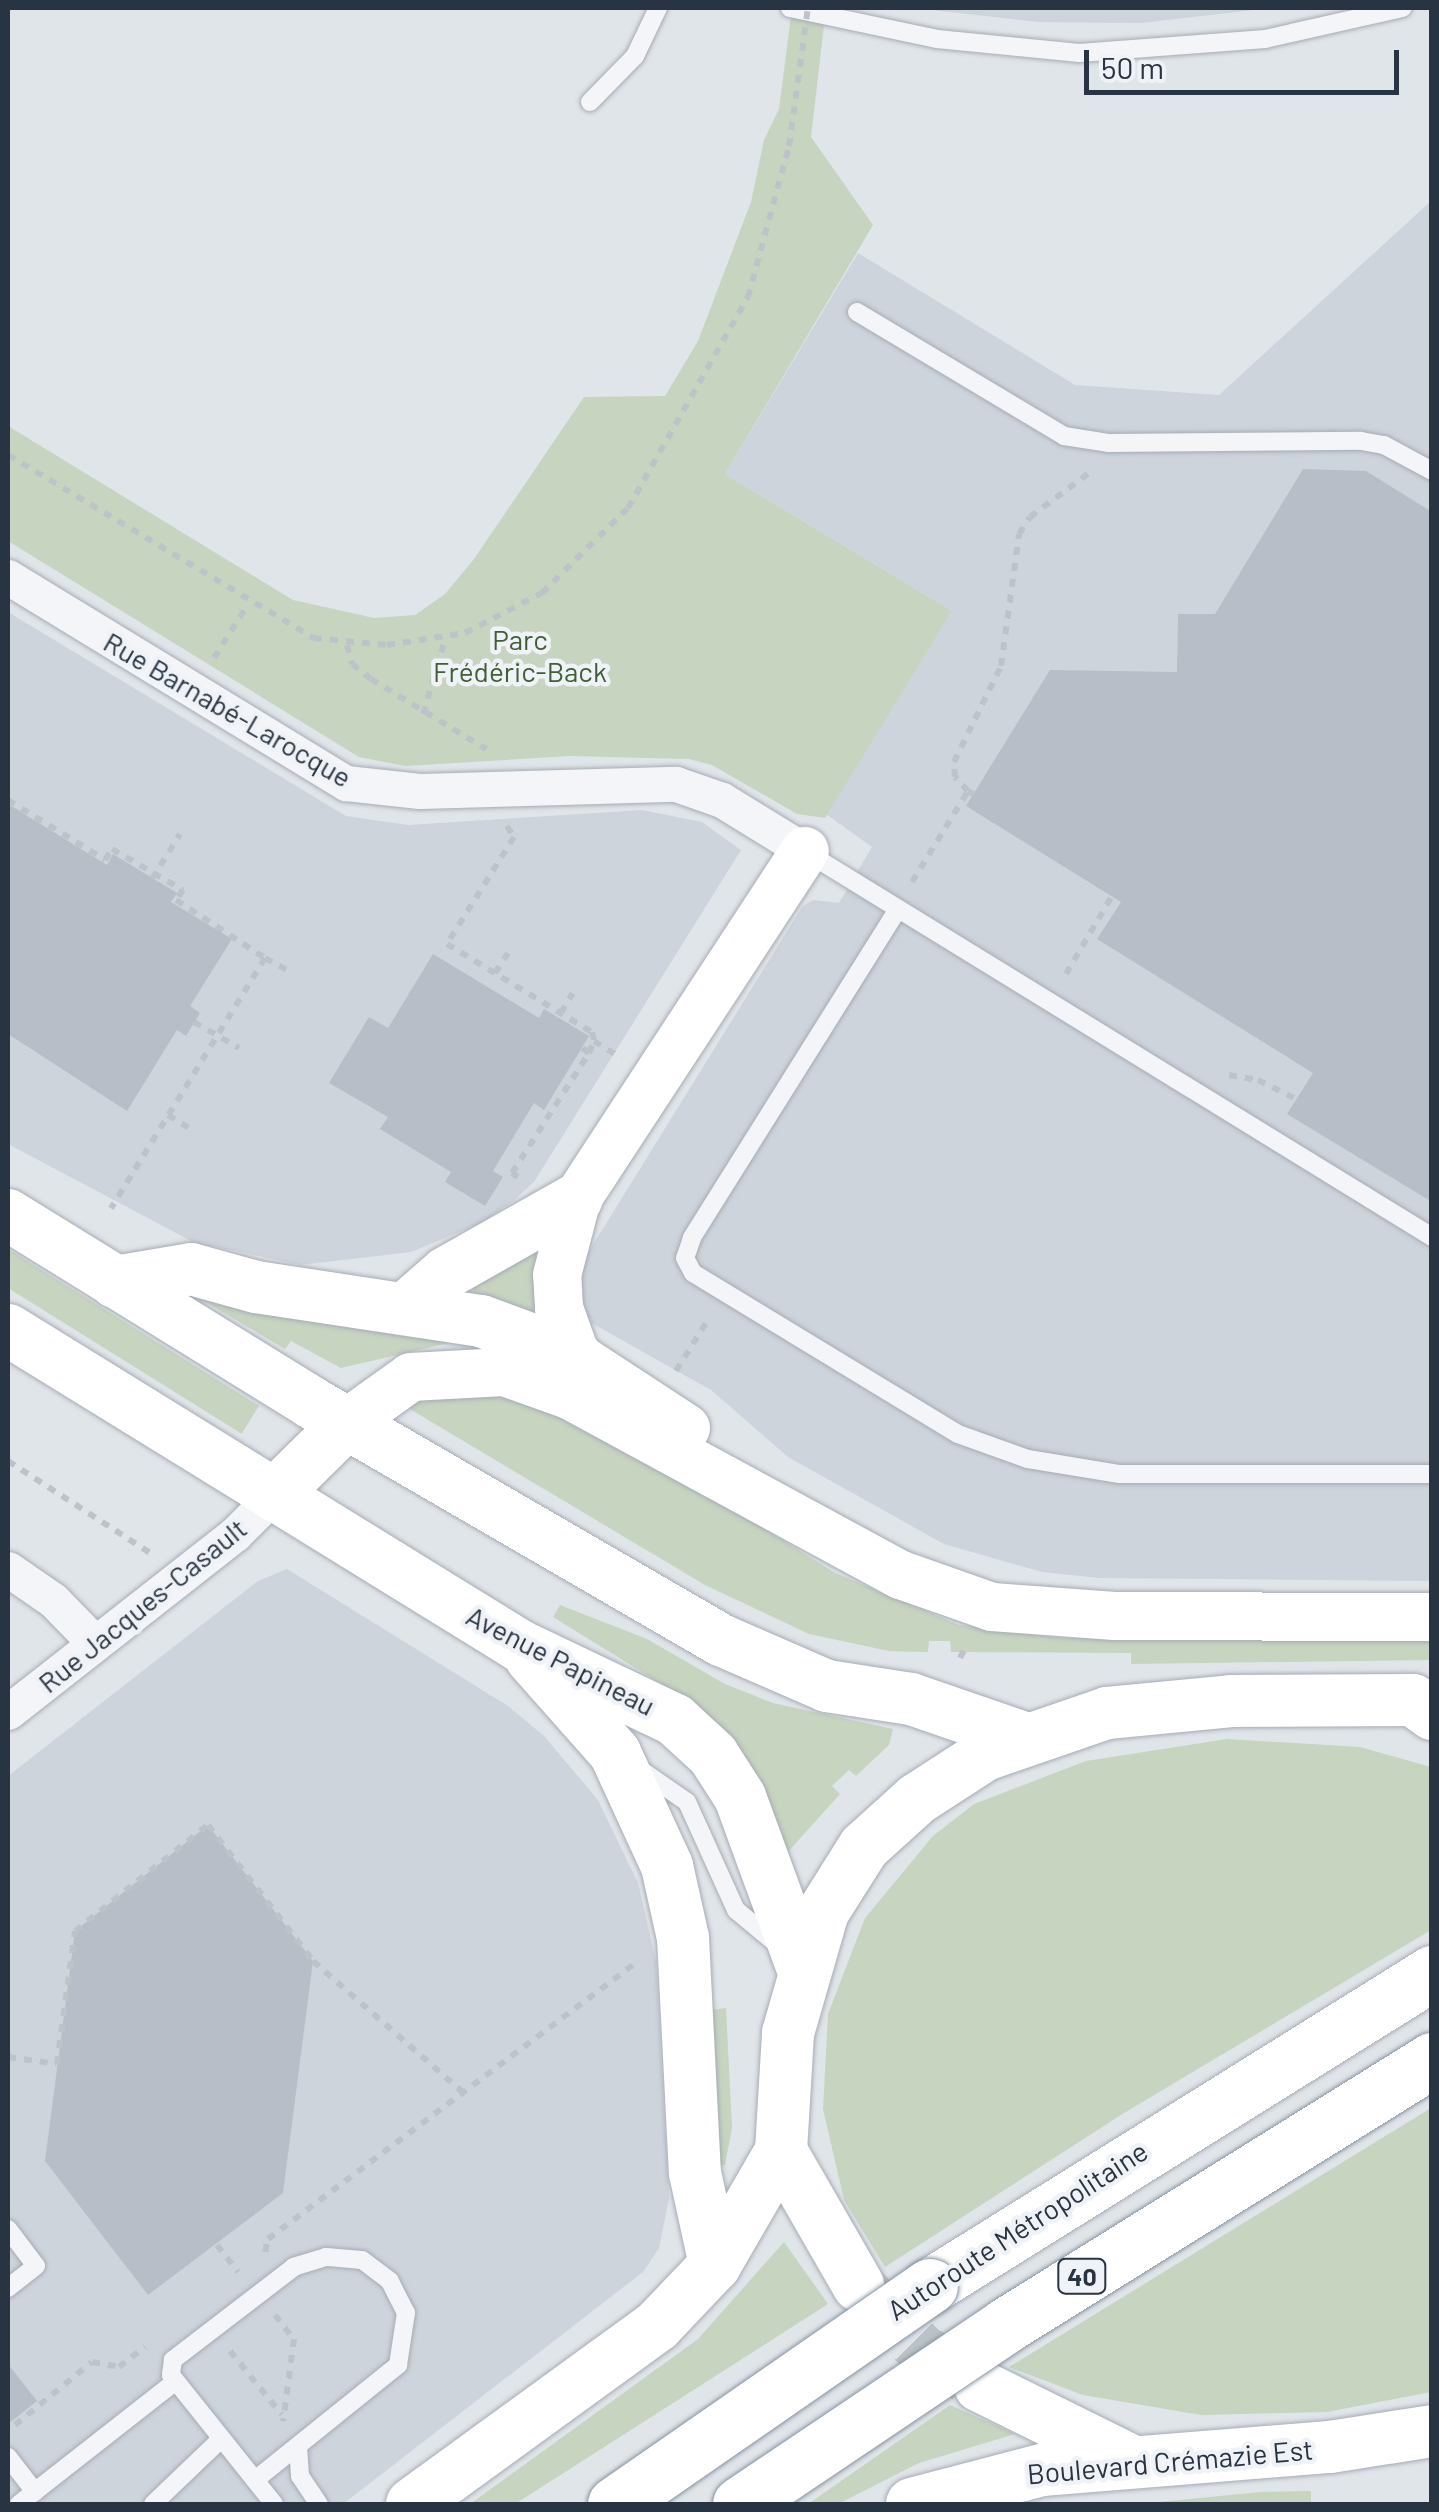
<!DOCTYPE html>
<meta charset="utf-8">
<style>
body{margin:0}
#map{position:relative;width:1439px;height:2512px;overflow:hidden;background:#e0e5ea;font-family:Barlow,sans-serif}
div>[style]{position:absolute}
[style*='--x']{left:calc(var(--x)*1px);top:calc(var(--y)*1px);width:calc(var(--w)*1px);rotate:calc(var(--a)*1deg)}
.built>*{inset:0;background:#ced4dc}
.green>*{inset:0;background:#c7d4c0;transform-origin:0 0}
.building>*{inset:0;background:#b7bec7}
.primary-tunnel>*{height:52px;margin-top:-26px;transform-origin:0;background:repeating-linear-gradient(90deg,#bbc2c8 0 52px,transparent 0 78px)}
.path>*{height:6px;margin-top:-3px;transform-origin:0;background:repeating-linear-gradient(90deg,#bec3c9 0 8px,transparent 0 16px)}
.roads{filter:drop-shadow(0 0 2px #a5acb4) drop-shadow(0 0 2px #a5acb4)}
.service>*{height:18px;margin:-9px;padding:0 9px;transform-origin:9px;border-radius:9px;background:#f3f5f8}
.minor>*{height:35px;margin:-17.5px;padding:0 17.5px;transform-origin:17.5px;border-radius:17.5px;background:#f3f5f8}
.secondary>*{height:48px;margin:-24px;padding:0 24px;transform-origin:24px;border-radius:24px;background:#fff}
.primary>*{height:52px;margin:-26px;padding:0 26px;transform-origin:26px;border-radius:26px;background:#fff}
.motorway>*{height:55px;margin:-27.5px;padding:0 27.5px;transform-origin:27.5px;border-radius:27.5px;background:#fff}
.path-bridge>*{height:6px;margin-top:-3px;transform-origin:0;background:repeating-linear-gradient(90deg,#bec3c9 0 8px,transparent 0 16px)}
.bridges{filter:drop-shadow(0 0 2px #8694a1) drop-shadow(0 0 2px #8694a1)}
.motorway-bridge>*{height:55px;margin:-27.5px;padding:0 27.5px;transform-origin:27.5px;border-radius:27.5px;background:#fff}
span{translate:-50% -50%;white-space:nowrap;text-align:center;line-height:1.15;-webkit-text-stroke:9px #eff3f7;paint-order:stroke}
.shield-label span{padding:2px 8px;background:#eff3f7;border:2px solid;border-radius:8px;-webkit-text-stroke-width:0}
.shield-label{font-size:25px;color:#283442;font-weight:700}
.park-label{font-size:28px;color:#415e34}
.street-label{font-size:28px;color:#283442}
.frame{position:absolute;inset:0;border:10px solid #283442;pointer-events:none}
.scale{position:absolute;left:1084px;top:50px;width:315px;height:45px;box-sizing:border-box;border:5px solid #283442;border-top:0;padding-left:12px;font-size:30px;line-height:35px;white-space:nowrap;color:#283442;-webkit-text-stroke:8px #eff3f7;paint-order:stroke}
</style>
<div id="map">
<div class="built">
<div style="clip-path:polygon(915px 8px,1271px 8px,1141px 23px,1038px 22px)"></div>
<div style="clip-path:polygon(1431px 201px,1431px 1581px,1099px 1578px,1042px 1572px,944px 1544px,788px 1457px,711px 1390px,588px 1321px,574px 1293px,586px 1256px,802px 907px,813px 900px,839px 903px,872px 847px,826px 814px,952px 611px,725px 474px,858px 253px,1075px 385px,1219px 395px)"></div>
<div style="clip-path:polygon(8px 612px,346px 816px,408px 825px,642px 810px,702px 822px,741px 850px,534px 1182px,513px 1201px,483px 1222px,411px 1252px,300px 1265px,193px 1242px,8px 1144px)"></div>
<div style="clip-path:polygon(287px 1569px,508px 1706px,544px 1736px,598px 1800px,638px 1883px,656px 1961px,669px 2199px,659px 2248px,643px 2272px,343px 2504px,8px 2504px,8px 1776px,258px 1581px)"></div>
</div>
<div class="green">
<div style="clip-path:polygon(792px 8px,826px 8px,811px 137px,873px 225px,725px 474px,952px 611px,825px 818px,797px 814px,712px 765px,689px 759px,570px 756px,405px 766px,359px 757px,8px 541px,8px 426px,293px 600px,374px 618px,415px 615px,445px 594px,474px 559px,584px 397px,665px 396px,698px 341px,751px 202px,764px 140px,779px 109px)"></div>
<div style="clip-path:polygon(537px 1248px,537px 1312px,530px 1319px,474px 1303px,473px 1284px)"></div>
<div style="left:8px;top:1249px;width:296px;height:33px;rotate:32deg"></div>
<div style="clip-path:polygon(187px 1291px,450px 1333px,449px 1343px,341px 1368px,291px 1341px,285px 1349px)"></div>
<div style="clip-path:polygon(509px 1389px,696px 1486px,835px 1573px,959px 1625px,1061px 1638px,1431px 1640px,1431px 1660px,1131px 1664px,1131px 1653px,951px 1652px,950px 1641px,929px 1641px,928px 1652px,889px 1651px,809px 1634px,705px 1585px,403px 1405px,409px 1399px)"></div>
<div style="clip-path:polygon(560px 1605px,647px 1639px,725px 1684px,773px 1703px,893px 1729px,889px 1745px,856px 1776px,849px 1770px,832px 1786px,840px 1794px,787px 1853px,767px 1795px,681px 1696px,553px 1617px)"></div>
<div style="clip-path:polygon(1227px 1739px,1360px 1747px,1431px 1767px,1431px 1930px,1124px 2113px,885px 2267px,844px 2200px,823px 2109px,828px 2014px,865px 1918px,933px 1836px,974px 1804px,1086px 1761px)"></div>
<div style="clip-path:polygon(726px 2008px,732px 2128px,725px 2165px,713px 2166px,705px 2011px)"></div>
<div style="clip-path:polygon(1431px 2108px,1431px 2392px,1327px 2412px,1201px 2415px,1083px 2395px,1009px 2367px)"></div>
<div style="clip-path:polygon(784px 2242px,828px 2304px,515px 2504px,470px 2504px,698px 2339px)"></div>
<div style="clip-path:polygon(950px 2405px,1015px 2434px,919px 2463px,838px 2504px,808px 2504px)"></div>
<div style="clip-path:polygon(1311px 2491px,1311px 2504px,1138px 2504px,1261px 2492px)"></div>
</div>
<div class="building">
<div style="clip-path:polygon(1303px 469px,1366px 471px,1432px 512px,1432px 1202px,1287px 1114px,1313px 1073px,1097px 939px,1121px 902px,966px 806px,1050px 670px,1177px 672px,1178px 614px,1215px 614px)"></div>
<div style="clip-path:polygon(8px 804px,107px 865px,113px 854px,177px 893px,171px 902px,232px 939px,190px 1006px,200px 1013px,186px 1036px,177px 1030px,127px 1111px,8px 1034px)"></div>
<div style="clip-path:polygon(433px 954px,539px 1018px,544px 1009px,589px 1036px,544px 1110px,534px 1103px,493px 1171px,503px 1177px,485px 1206px,445px 1182px,451px 1172px,380px 1129px,388px 1117px,329px 1083px,369px 1017px,388px 1028px)"></div>
<div style="clip-path:polygon(208px 1825px,313px 1961px,283px 2193px,148px 2295px,45px 2161px,75px 1931px)"></div>
<div style="clip-path:polygon(8px 2364px,37px 2401px,8px 2424px)"></div>
</div>
<div class="primary-tunnel">
<div style="--x:859;--y:2286;--w:90;--a:45.5"></div>
<div style="--x:922;--y:2350;--w:68;--a:31.8"></div>
</div>
<div class="path">
<div style="--x:8;--y:455;--w:357;--a:30.9"></div>
<div style="--x:314;--y:638;--w:73;--a:5.5"></div>
<div style="--x:387;--y:645;--w:79;--a:-8.7"></div>
<div style="--x:465;--y:633;--w:87;--a:-27.5"></div>
<div style="--x:542;--y:593;--w:121;--a:-44.7"></div>
<div style="--x:628;--y:508;--w:243;--a:-60.4"></div>
<div style="--x:748;--y:297;--w:156;--a:-74.8"></div>
<div style="--x:347;--y:645;--w:20;--a:75"></div>
<div style="--x:352;--y:664;--w:24;--a:38"></div>
<div style="--x:371;--y:679;--w:135;--a:31.3"></div>
<div style="--x:214;--y:658;--w:64;--a:-57.8"></div>
<div style="--x:423;--y:714;--w:80;--a:-73.4"></div>
<div style="--x:968;--y:791;--w:19;--a:-133"></div>
<div style="--x:955;--y:777;--w:15;--a:-94"></div>
<div style="--x:954;--y:762;--w:107;--a:-63.9"></div>
<div style="--x:1001;--y:666;--w:133;--a:-82.2"></div>
<div style="--x:1019;--y:534;--w:20;--a:-57"></div>
<div style="--x:1030;--y:517;--w:79;--a:-36.7"></div>
<div style="--x:8;--y:800;--w:114;--a:31.7"></div>
<div style="--x:105;--y:860;--w:13;--a:-58"></div>
<div style="--x:112;--y:849;--w:82;--a:30"></div>
<div style="--x:183;--y:890;--w:12;--a:125"></div>
<div style="--x:176;--y:900;--w:106;--a:33.1"></div>
<div style="--x:265;--y:958;--w:294;--a:121.6"></div>
<div style="--x:507;--y:826;--w:13;--a:58"></div>
<div style="--x:514;--y:837;--w:126;--a:122.1"></div>
<div style="--x:447;--y:944;--w:170;--a:31.3"></div>
<div style="--x:592;--y:1032;--w:9;--a:77"></div>
<div style="--x:152;--y:879;--w:53;--a:-58.1"></div>
<div style="--x:912;--y:882;--w:107;--a:-58.4"></div>
<div style="--x:968;--y:791;--w:6;--a:31"></div>
<div style="--x:265;--y:958;--w:25;--a:29"></div>
<div style="--x:495;--y:973;--w:24;--a:-57"></div>
<div style="--x:1066;--y:974;--w:91;--a:-59.5"></div>
<div style="--x:561;--y:1013;--w:23;--a:-59"></div>
<div style="--x:194;--y:1022;--w:52;--a:30"></div>
<div style="--x:589;--y:1053;--w:13;--a:-67"></div>
<div style="--x:594;--y:1041;--w:32;--a:32"></div>
<div style="--x:1229;--y:1075;--w:29;--a:10"></div>
<div style="--x:1258;--y:1080;--w:42;--a:26.6"></div>
<div style="--x:168;--y:1115;--w:26;--a:32"></div>
<div style="--x:518;--y:1177;--w:7;--a:-146"></div>
<div style="--x:512;--y:1173;--w:143;--a:-57.3"></div>
<div style="--x:589;--y:1053;--w:9;--a:-144"></div>
<div style="--x:676;--y:1371;--w:62;--a:-58.1"></div>
<div style="--x:8;--y:1461;--w:171;--a:32.9"></div>
<div style="--x:960;--y:1658;--w:13;--a:-63"></div>
<div style="--x:8;--y:2057;--w:49;--a:8.1"></div>
<div style="--x:57;--y:2064;--w:134;--a:-82.3"></div>
<div style="--x:75;--y:1931;--w:170;--a:-38.6"></div>
<div style="--x:208;--y:1825;--w:172;--a:52.3"></div>
<div style="--x:313;--y:1961;--w:203;--a:41.2"></div>
<div style="--x:217;--y:2245;--w:34;--a:52"></div>
<div style="--x:265;--y:2252;--w:13;--a:-77"></div>
<div style="--x:268;--y:2239;--w:464;--a:-36.9"></div>
<div style="--x:275;--y:2315;--w:31;--a:52"></div>
<div style="--x:294;--y:2339;--w:83;--a:97.6"></div>
<div style="--x:230;--y:2351;--w:82;--a:50.9"></div>
<div style="--x:15;--y:2425;--w:99;--a:-39.3"></div>
<div style="--x:92;--y:2362;--w:27;--a:10"></div>
<div style="--x:119;--y:2367;--w:33;--a:-38"></div>
</div>
<div class="roads">
<div class="service">
<div style="--x:790;--y:8;--w:150;--a:11.9"></div>
<div style="--x:937;--y:39;--w:143;--a:5.6"></div>
<div style="--x:1079;--y:53;--w:187;--a:-4.3"></div>
<div style="--x:1265;--y:39;--w:141;--a:-12.7"></div>
<div style="--x:590;--y:102;--w:64;--a:-45.6"></div>
<div style="--x:635;--y:56;--w:53;--a:-64.4"></div>
<div style="--x:857;--y:312;--w:241;--a:30.9"></div>
<div style="--x:1064;--y:436;--w:46;--a:8.8"></div>
<div style="--x:1109;--y:443;--w:252;--a:-0.5"></div>
<div style="--x:1361;--y:441;--w:23;--a:10"></div>
<div style="--x:1384;--y:445;--w:55;--a:28.4"></div>
<div style="--x:806;--y:852;--w:735;--a:31.59"></div>
<div style="--x:898;--y:909;--w:388;--a:122.1"></div>
<div style="--x:692;--y:1238;--w:21;--a:109"></div>
<div style="--x:685;--y:1258;--w:17;--a:62"></div>
<div style="--x:693;--y:1273;--w:310;--a:31.3"></div>
<div style="--x:958;--y:1434;--w:74;--a:19.7"></div>
<div style="--x:1028;--y:1459;--w:93;--a:9.3"></div>
<div style="--x:1120;--y:1474;--w:312;--a:0"></div>
<div style="--x:635;--y:1766;--w:63;--a:34.7"></div>
<div style="--x:687;--y:1802;--w:119;--a:65.6"></div>
<div style="--x:736;--y:1910;--w:56;--a:39.9"></div>
<div style="--x:8;--y:2229;--w:46;--a:52.9"></div>
<div style="--x:36;--y:2266;--w:36;--a:142"></div>
<div style="--x:298;--y:2447;--w:29;--a:86"></div>
<div style="--x:300;--y:2476;--w:34;--a:56"></div>
<div style="--x:8;--y:2457;--w:44;--a:52.4"></div>
<div style="--x:255;--y:2480;--w:184;--a:-38.8"></div>
<div style="--x:398;--y:2365;--w:53;--a:-81.3"></div>
<div style="--x:406;--y:2313;--w:36;--a:-117"></div>
<div style="--x:390;--y:2281;--w:35;--a:-143"></div>
<div style="--x:362;--y:2260;--w:36;--a:-175"></div>
<div style="--x:326;--y:2257;--w:34;--a:163"></div>
<div style="--x:294;--y:2267;--w:153;--a:142.5"></div>
<div style="--x:173;--y:2360;--w:15;--a:98"></div>
<div style="--x:171;--y:2375;--w:165;--a:51.4"></div>
<div style="--x:19;--y:2504;--w:199;--a:-38.1"></div>
<div style="--x:153;--y:2504;--w:94;--a:-43.7"></div>
</div>
<div class="minor">
<div style="--x:8;--y:577;--w:396;--a:31.4"></div>
<div style="--x:346;--y:783;--w:74;--a:6.2"></div>
<div style="--x:420;--y:791;--w:256;--a:-1.6"></div>
<div style="--x:676;--y:784;--w:49;--a:19.2"></div>
<div style="--x:722;--y:800;--w:97;--a:31.6"></div>
<div style="--x:8;--y:1569;--w:55;--a:34.6"></div>
<div style="--x:53;--y:1600;--w:60;--a:45.7"></div>
<div style="--x:8;--y:1712;--w:288;--a:-38.1"></div>
<div style="--x:235;--y:1534;--w:55;--a:-45"></div>
</div>
<div class="secondary">
<div style="--x:348;--y:1422;--w:77;--a:-35.5"></div>
<div style="--x:411;--y:1377;--w:93;--a:-3.1"></div>
<div style="--x:504;--y:1372;--w:69;--a:19.5"></div>
<div style="--x:569;--y:1395;--w:378;--a:28.5"></div>
<div style="--x:901;--y:1575;--w:96;--a:19.4"></div>
<div style="--x:992;--y:1607;--w:123;--a:4.2"></div>
<div style="--x:1115;--y:1616;--w:317;--a:0.2"></div>
<div style="--x:686;--y:1428;--w:131;--a:-146.8"></div>
<div style="--x:576;--y:1356;--w:51;--a:-109.5"></div>
<div style="--x:559;--y:1308;--w:33;--a:-93"></div>
<div style="--x:557;--y:1275;--w:79;--a:-75.3"></div>
<div style="--x:577;--y:1199;--w:416;--a:-56.8"></div>
</div>
<div class="primary">
<div style="--x:8;--y:1215;--w:357;--a:31.7"></div>
<div style="--x:312;--y:1403;--w:473;--a:30.1"></div>
<div style="--x:721;--y:1640;--w:116;--a:23.5"></div>
<div style="--x:827;--y:1686;--w:85;--a:8.8"></div>
<div style="--x:911;--y:1699;--w:120;--a:19"></div>
<div style="--x:115;--y:1282;--w:77;--a:-9.7"></div>
<div style="--x:191;--y:1269;--w:67;--a:15.5"></div>
<div style="--x:256;--y:1287;--w:228;--a:8.6"></div>
<div style="--x:481;--y:1321;--w:101;--a:20.2"></div>
<div style="--x:406;--y:1308;--w:53;--a:-41.2"></div>
<div style="--x:446;--y:1273;--w:150;--a:-29.5"></div>
<div style="--x:8;--y:1330;--w:602;--a:31.68"></div>
<div style="--x:520;--y:1646;--w:172;--a:25.5"></div>
<div style="--x:675;--y:1720;--w:52;--a:42.6"></div>
<div style="--x:713;--y:1755;--w:50;--a:57.3"></div>
<div style="--x:740;--y:1797;--w:180;--a:69.9"></div>
<div style="--x:274;--y:1495;--w:104;--a:-44.6"></div>
<div style="--x:531;--y:1658;--w:127;--a:48.5"></div>
<div style="--x:615;--y:1753;--w:124;--a:65.3"></div>
<div style="--x:667;--y:1866;--w:74;--a:77.5"></div>
<div style="--x:683;--y:1938;--w:235;--a:87.1"></div>
<div style="--x:695;--y:2173;--w:94;--a:77.7"></div>
<div style="--x:781;--y:2151;--w:155;--a:60.1"></div>
<div style="--x:980;--y:2386;--w:167;--a:26.3"></div>
<div style="--x:412;--y:2504;--w:303;--a:-36"></div>
<div style="--x:657;--y:2326;--w:84;--a:-46.4"></div>
<div style="--x:715;--y:2265;--w:132;--a:-59.9"></div>
<div style="--x:781;--y:2151;--w:118;--a:-86.6"></div>
<div style="--x:788;--y:2033;--w:126;--a:-73.9"></div>
<div style="--x:823;--y:1912;--w:77;--a:-57.8"></div>
<div style="--x:864;--y:1847;--w:72;--a:-42.2"></div>
<div style="--x:917;--y:1799;--w:81;--a:-32.9"></div>
<div style="--x:985;--y:1755;--w:129;--a:-19"></div>
<div style="--x:1107;--y:1713;--w:125;--a:-5.5"></div>
<div style="--x:1231;--y:1701;--w:182;--a:-0.3"></div>
<div style="--x:1413;--y:1700;--w:24;--a:36"></div>
<div style="--x:912;--y:2504;--w:134;--a:-14.7"></div>
<div style="--x:1042;--y:2470;--w:289;--a:-4.6"></div>
<div style="--x:1330;--y:2447;--w:103;--a:-8.9"></div>
</div>
<div class="motorway">
<div style="--x:930;--y:2286;--w:592;--a:-31.94"></div>
</div>
</div>
<div class="path-bridge">
<div style="--x:789;--y:146;--w:139;--a:-82.2"></div>
</div>
<div class="bridges">
<div class="motorway-bridge">
<div style="--x:615;--y:2504;--w:383;--a:-34.7"></div>
<div style="--x:740;--y:2504;--w:321;--a:-33.9"></div>
<div style="--x:1006;--y:2325;--w:502;--a:-31.88"></div>
</div>
</div>
<div class="shield-label">
<span style="left:1082px;top:2276px">40</span>
</div>
<div class="park-label">
<span style="left:520px;top:655px">Parc<br>Frédéric-Back</span>
</div>
<div class="street-label">
<span style="left:228px;top:709px;rotate:30deg">Rue Barnabé-Larocque</span>
<span style="left:142px;top:1605px;rotate:-39deg">Rue Jacques-Casault</span>
<span style="left:561px;top:1660px;rotate:27deg">Avenue Papineau</span>
<span style="left:1017px;top:2230px;rotate:-33deg">Autoroute Métropolitaine</span>
<span style="left:1170px;top:2461px;rotate:-5deg">Boulevard Crémazie Est</span>
</div>
<div class="frame"></div>
<div class="scale">50 m</div>
</div>
